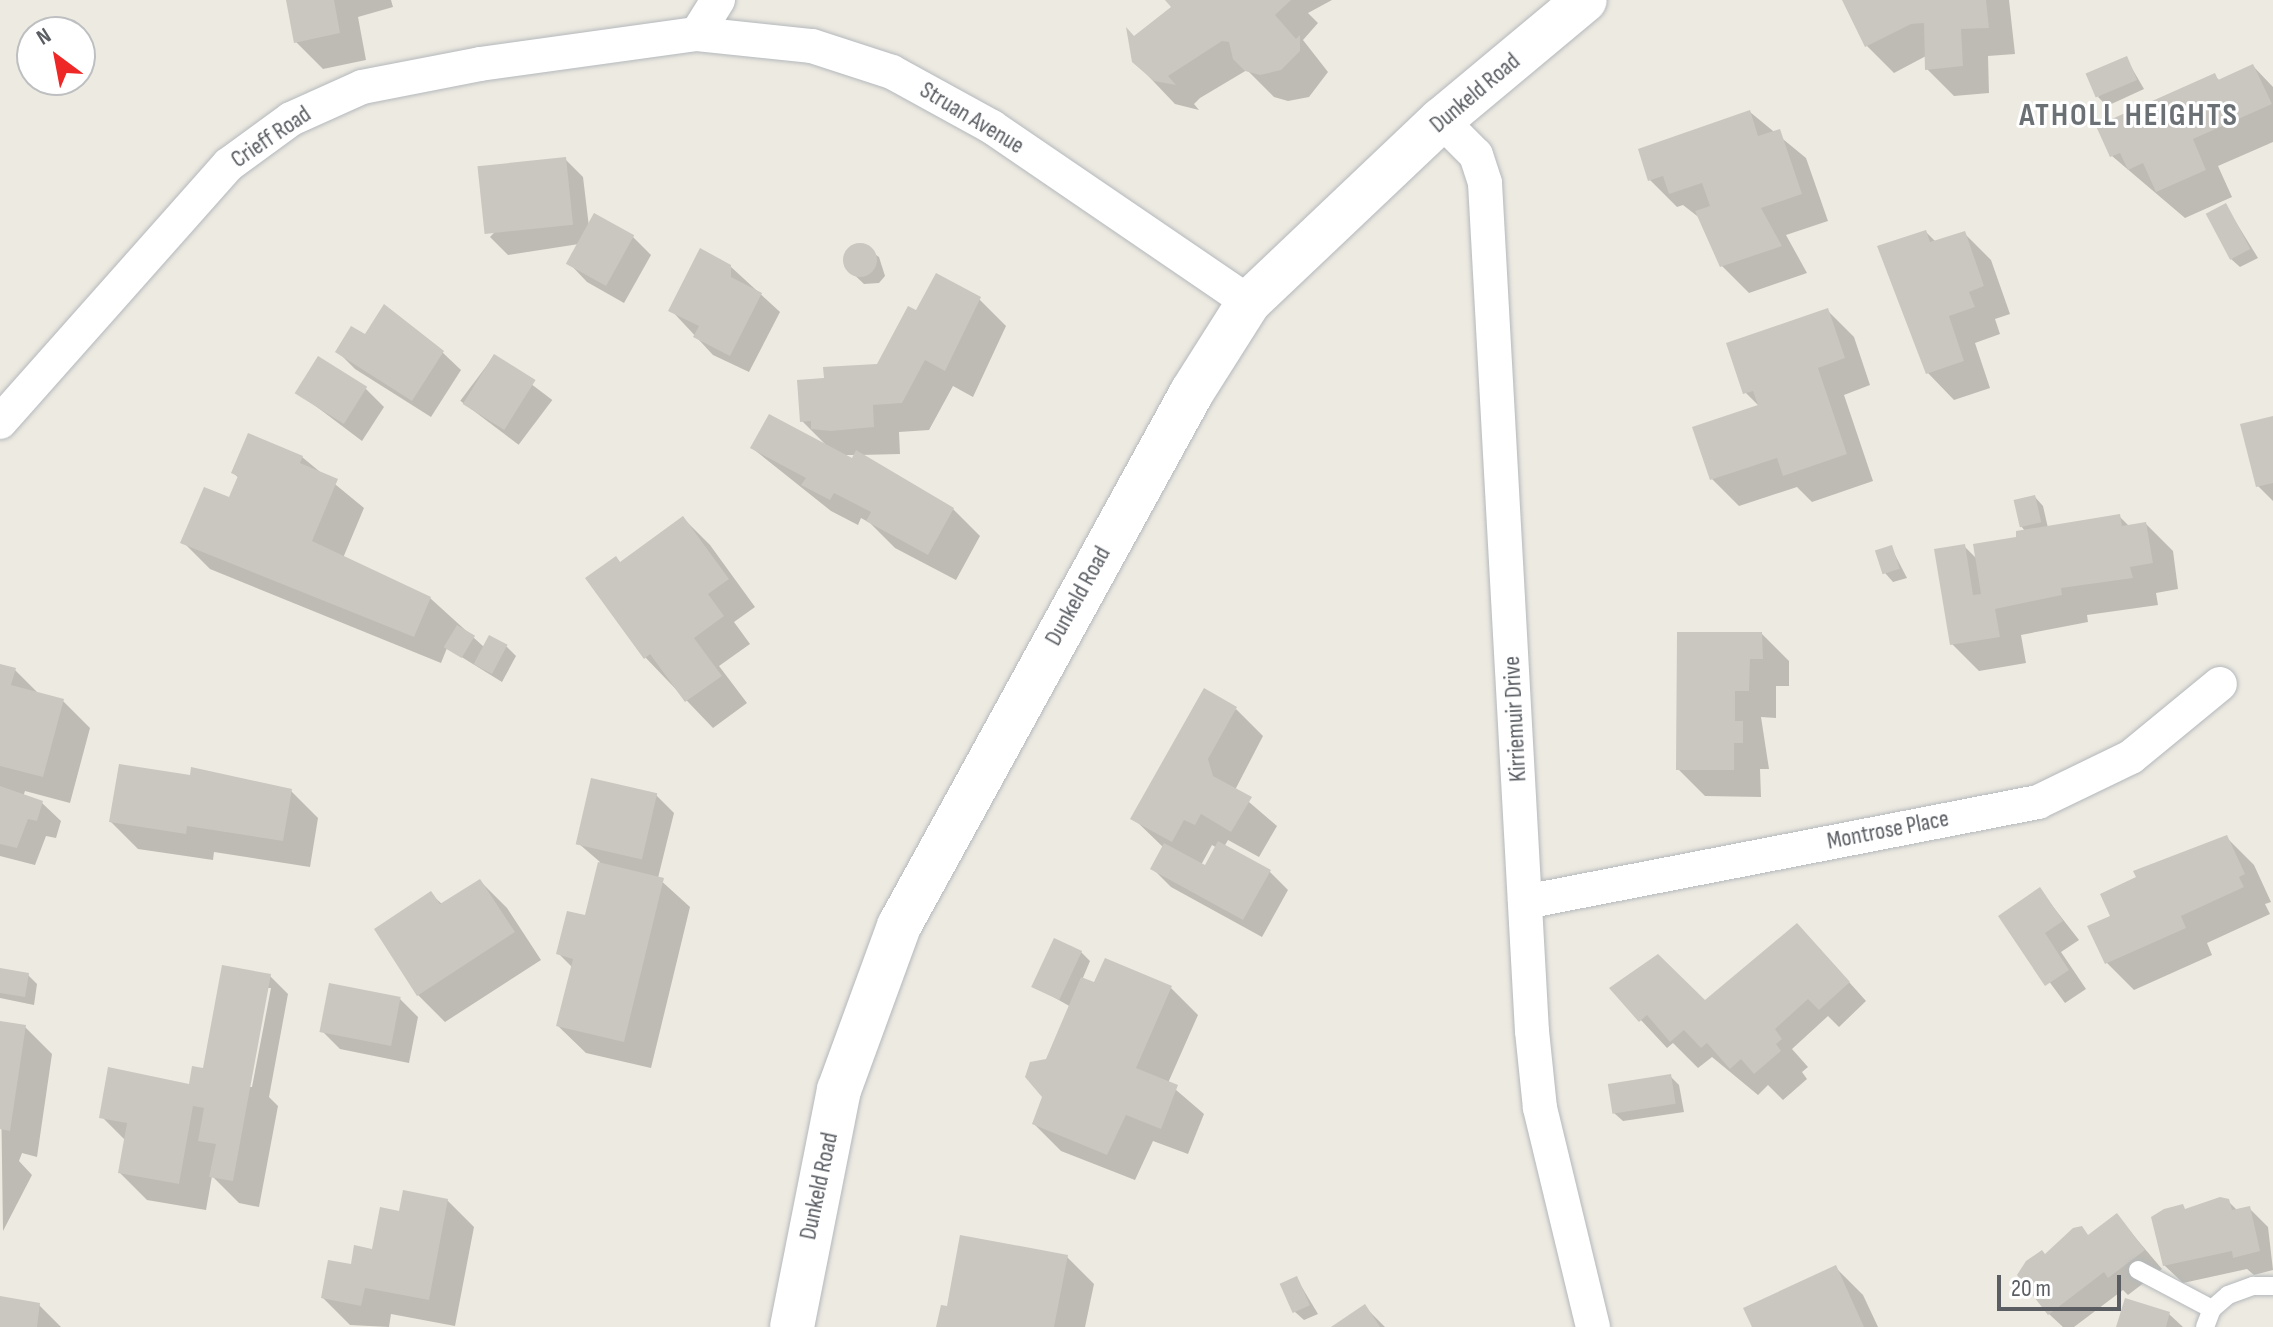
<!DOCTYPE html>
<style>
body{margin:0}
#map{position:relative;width:2273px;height:1327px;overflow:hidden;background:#edeae1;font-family:"Sofia Sans Condensed",sans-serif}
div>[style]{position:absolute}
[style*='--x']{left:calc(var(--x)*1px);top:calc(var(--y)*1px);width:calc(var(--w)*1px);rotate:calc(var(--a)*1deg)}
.shadow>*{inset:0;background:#0003;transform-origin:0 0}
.building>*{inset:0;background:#cac6c0;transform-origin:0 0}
.round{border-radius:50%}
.roads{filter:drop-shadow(0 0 2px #b4b8bc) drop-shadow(0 0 2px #b4b8bc)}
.lane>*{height:18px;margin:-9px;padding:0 9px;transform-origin:9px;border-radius:9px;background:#fff}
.street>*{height:34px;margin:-17px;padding:0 17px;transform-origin:17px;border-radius:17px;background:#fff}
.secondary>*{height:44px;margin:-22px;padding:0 22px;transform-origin:22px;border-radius:22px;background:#fff}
span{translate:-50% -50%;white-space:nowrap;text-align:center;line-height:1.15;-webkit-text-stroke:6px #fff;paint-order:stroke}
.street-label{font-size:24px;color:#5a5e63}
.district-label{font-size:32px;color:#6b7075;font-weight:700;letter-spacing:2px}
.north{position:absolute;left:16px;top:16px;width:80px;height:80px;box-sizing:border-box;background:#fff;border:2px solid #bdbfc1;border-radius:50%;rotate:328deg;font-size:22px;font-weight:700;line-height:32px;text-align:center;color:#5a5e63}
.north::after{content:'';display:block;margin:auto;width:28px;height:36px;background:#ee2827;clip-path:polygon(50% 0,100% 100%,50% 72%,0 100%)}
.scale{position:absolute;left:1997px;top:1275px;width:124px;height:36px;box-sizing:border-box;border:4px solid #5a5e63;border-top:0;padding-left:10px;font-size:24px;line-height:28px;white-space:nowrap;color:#5a5e63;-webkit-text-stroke:6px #fff;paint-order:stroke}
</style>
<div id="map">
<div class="shadow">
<div style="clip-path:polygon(288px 0,391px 0,393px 7px,358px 17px,366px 60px,323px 69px,296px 42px)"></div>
<div style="clip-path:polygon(1169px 0,1332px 0,1308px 13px,1318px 23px,1303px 40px,1328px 72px,1309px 97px,1288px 101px,1274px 97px,1247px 70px,1200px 98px,1194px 104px,1199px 110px,1175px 104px,1134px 61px,1134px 38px,1174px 7px)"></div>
<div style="clip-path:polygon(1844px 0,2009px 0,2015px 54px,1988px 56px,1989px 93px,1954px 96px,1927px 69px,1926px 56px,1894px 73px,1867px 46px)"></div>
<div style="clip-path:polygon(2126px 58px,2144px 89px,2107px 106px,2098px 97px)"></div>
<div style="clip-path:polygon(2253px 66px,2273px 87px,2273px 142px,2218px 166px,2232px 197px,2185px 218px,2112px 156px,2214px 75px,2220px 81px)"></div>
<div style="clip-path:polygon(1750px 112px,1806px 158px,1828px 221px,1786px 235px,1807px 273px,1749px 293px,1722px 266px,1701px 219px,1683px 205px,1677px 207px,1650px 180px)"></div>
<div style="clip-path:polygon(565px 159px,583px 177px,589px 227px,633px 237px,651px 255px,624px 303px,587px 282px,569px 263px,579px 244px,508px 255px,490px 237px)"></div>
<div style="clip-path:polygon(2226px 206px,2258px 258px,2240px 267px,2231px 259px)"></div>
<div style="clip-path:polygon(1926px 232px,1936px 242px,1964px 233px,1991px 260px,2010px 314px,1995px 319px,2000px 334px,1975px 343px,1990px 388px,1954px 400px,1927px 372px)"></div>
<div style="clip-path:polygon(860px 244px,879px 257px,885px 276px,879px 283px,864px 284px,846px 267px,848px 252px)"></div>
<div style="clip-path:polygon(730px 266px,780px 312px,749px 372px,713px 355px,671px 310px)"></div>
<div style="clip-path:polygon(evenodd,979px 299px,1006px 326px,973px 397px,953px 386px,929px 430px,899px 432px,900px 454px,860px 455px,953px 509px,980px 536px,956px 580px,895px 548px,870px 523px,861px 518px,858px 525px,831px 511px,752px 448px,827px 446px,802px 421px,826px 380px,878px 366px,917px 313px,979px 299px,842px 455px,856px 455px,853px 461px,842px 455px)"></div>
<div style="clip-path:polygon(1827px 310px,1854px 337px,1870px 385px,1844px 395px,1873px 481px,1812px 502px,1797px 487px,1739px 506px,1712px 479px,1759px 406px,1745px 392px)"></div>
<div style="clip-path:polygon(337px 351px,442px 352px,461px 370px,431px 417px,355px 369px)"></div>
<div style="left:494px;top:356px;width:73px;height:56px;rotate:37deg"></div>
<div style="clip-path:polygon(366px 389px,384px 407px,362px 441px,297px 392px)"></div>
<div style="clip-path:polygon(2273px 418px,2273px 501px,2258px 486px)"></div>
<div style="clip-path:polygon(302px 457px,364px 508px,343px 558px,430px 598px,484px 647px,490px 637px,507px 647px,516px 656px,502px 682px,447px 648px,441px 663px,210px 569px,183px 542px,230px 500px,239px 478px,233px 473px)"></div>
<div style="clip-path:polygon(2035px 497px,2043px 506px,2048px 528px,2119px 516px,2130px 527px,2146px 524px,2173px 551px,2178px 589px,2156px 593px,2158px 605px,2087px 615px,2088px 622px,2021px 635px,2026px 663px,1979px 671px,1952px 644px,1964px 546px,1977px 559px,2018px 538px,2026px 532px,2020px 525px)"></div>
<div style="clip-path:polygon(683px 518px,710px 545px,755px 607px,734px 622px,750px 644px,719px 666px,747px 703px,713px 728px,645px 657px,621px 564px)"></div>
<div style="clip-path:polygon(1891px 547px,1907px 578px,1893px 582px,1885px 573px)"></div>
<div style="clip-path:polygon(1762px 634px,1789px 661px,1789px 686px,1776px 686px,1776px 718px,1761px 717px,1769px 769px,1760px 769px,1761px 797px,1705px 796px,1678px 769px)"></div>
<div style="clip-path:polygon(0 666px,15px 670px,39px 694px,63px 701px,90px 728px,70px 803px,25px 791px,23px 797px,42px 803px,61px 821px,56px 838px,46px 836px,35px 865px,0 856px)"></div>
<div style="clip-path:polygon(evenodd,1236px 709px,1263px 736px,1235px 790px,1277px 826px,1259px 857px,1228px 840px,1224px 847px,1270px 872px,1288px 890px,1262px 937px,1171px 887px,1152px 868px,1164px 848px,1133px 818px,1236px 709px,1212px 845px,1217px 848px,1206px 868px,1201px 865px,1212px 845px)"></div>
<div style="clip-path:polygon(291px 791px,318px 818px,310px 867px,214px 852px,213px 860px,138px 849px,111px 822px)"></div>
<div style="clip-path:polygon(656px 795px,674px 813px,658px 878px,690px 907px,651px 1068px,586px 1053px,558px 1026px,572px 967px,559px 954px,586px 918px,600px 862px,578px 843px)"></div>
<div style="clip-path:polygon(2227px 838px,2254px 865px,2271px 902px,2265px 904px,2270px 914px,2207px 943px,2212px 955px,2134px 990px,2107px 963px,2113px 917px)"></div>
<div style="clip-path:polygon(480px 881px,507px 908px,541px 960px,445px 1022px,418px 995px,431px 894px,443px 905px)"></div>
<div style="clip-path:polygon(2040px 890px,2079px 940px,2061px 952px,2086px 989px,2065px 1003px,2001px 916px)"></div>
<div style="clip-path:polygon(1815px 944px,1866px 1001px,1839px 1027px,1828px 1016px,1792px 1049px,1808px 1067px,1802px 1072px,1807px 1079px,1783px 1100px,1768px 1085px,1758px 1095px,1712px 1057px,1698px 1068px,1673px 1043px,1667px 1048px,1612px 989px,1705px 1002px)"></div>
<div style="clip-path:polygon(1081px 952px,1090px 961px,1082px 980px,1095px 985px,1171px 988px,1198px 1015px,1168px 1083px,1204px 1114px,1188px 1154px,1153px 1141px,1135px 1180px,1061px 1151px,1034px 1124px,1044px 1096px,1047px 1060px,1071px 1007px,1034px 986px)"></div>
<div style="clip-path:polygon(0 970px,28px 975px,37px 984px,34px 1005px,0 998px)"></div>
<div style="clip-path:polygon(evenodd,270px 976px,288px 994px,269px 1097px,278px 1106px,259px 1207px,239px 1203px,212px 1176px,206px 1210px,147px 1200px,120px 1173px,126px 1141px,102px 1117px,190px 1087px,270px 976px,267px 988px,271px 988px,252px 1087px,248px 1087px,267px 988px)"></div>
<div style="clip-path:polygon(400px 999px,418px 1017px,409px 1063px,340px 1049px,322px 1031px)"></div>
<div style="clip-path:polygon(0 1023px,25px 1027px,52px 1054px,37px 1157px,22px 1153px,19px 1161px,32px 1175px,3px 1231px)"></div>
<div style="clip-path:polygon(1670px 1076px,1679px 1085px,1684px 1112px,1623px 1121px,1614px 1113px)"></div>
<div style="clip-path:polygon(447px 1200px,474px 1227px,455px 1326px,391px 1314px,389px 1327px,350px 1325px,323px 1298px,373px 1251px,401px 1213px)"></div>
<div style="clip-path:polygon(2228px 1201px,2238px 1211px,2249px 1208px,2268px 1227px,2273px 1270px,2254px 1275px,2247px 1269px,2183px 1283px,2164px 1265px,2186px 1211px)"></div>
<div style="clip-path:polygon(2117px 1216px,2162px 1269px,2128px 1295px,2123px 1290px,2074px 1327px,2063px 1327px,2049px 1314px,2045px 1256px,2089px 1237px)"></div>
<div style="clip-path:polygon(1067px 1257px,1094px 1284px,1085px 1327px,939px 1327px)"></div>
<div style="clip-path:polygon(1836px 1268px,1863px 1295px,1878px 1327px,1754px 1327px)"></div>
<div style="clip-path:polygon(1297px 1279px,1318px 1314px,1304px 1320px,1295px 1312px)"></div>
<div style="clip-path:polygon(0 1298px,39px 1305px,61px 1327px,0 1327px)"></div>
<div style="clip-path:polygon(1365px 1307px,1385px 1327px,1334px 1327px)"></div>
<div style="clip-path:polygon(2169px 1314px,2183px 1327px,2119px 1327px)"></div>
</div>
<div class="building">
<div style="clip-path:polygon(286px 0,334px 0,340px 33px,294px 43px)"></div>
<div style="clip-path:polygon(1165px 0,1291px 0,1275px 15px,1296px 39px,1300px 35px,1300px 51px,1281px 70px,1260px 75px,1245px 71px,1233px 59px,1229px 42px,1222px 41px,1168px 76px,1176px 85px,1154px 81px,1132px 62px,1126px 27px,1134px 36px,1171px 7px)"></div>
<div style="clip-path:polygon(1842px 0,1986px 0,1989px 28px,1961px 29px,1963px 66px,1925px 70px,1924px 23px,1911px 24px,1865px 47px)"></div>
<div style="left:2127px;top:56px;width:26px;height:45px;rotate:67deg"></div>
<div style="clip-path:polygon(2253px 64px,2272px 104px,2193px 139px,2206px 170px,2156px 192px,2143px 163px,2128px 170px,2120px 153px,2110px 157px,2096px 126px,2215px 73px,2218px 80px)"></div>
<div style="clip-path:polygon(1750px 110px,1758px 136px,1780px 129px,1802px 194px,1761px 208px,1782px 246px,1720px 267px,1695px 211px,1710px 206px,1702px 183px,1669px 194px,1663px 176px,1648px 181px,1638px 149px)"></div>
<div style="left:566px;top:157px;width:68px;height:89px;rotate:84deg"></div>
<div style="left:2226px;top:203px;width:52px;height:23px;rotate:62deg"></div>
<div style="left:594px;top:213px;width:46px;height:58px;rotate:29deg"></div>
<div style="clip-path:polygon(1926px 230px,1930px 242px,1965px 231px,1984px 286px,1969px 292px,1975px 307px,1949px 316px,1964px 361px,1926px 374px,1877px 246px)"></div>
<div class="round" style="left:843px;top:243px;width:34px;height:34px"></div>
<div style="clip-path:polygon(700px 248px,731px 265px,731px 277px,762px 293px,730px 356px,693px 337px,699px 326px,668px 311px)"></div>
<div style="clip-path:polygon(936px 273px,981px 297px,945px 371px,925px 360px,902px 403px,873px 405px,874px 427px,831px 431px,811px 429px,811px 421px,800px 422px,797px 380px,824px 378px,823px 367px,877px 364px,908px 306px,916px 310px)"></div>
<div style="clip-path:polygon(384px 304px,444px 351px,412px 401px,335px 352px,351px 326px,365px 334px)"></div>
<div style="clip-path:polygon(1828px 308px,1845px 358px,1818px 368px,1847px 454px,1783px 476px,1777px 458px,1710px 480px,1692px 427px,1758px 405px,1753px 391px,1743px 394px,1726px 343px)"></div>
<div style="left:494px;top:354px;width:49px;height:59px;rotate:32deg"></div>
<div style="left:318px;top:356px;width:58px;height:44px;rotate:32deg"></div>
<div style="clip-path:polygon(769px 414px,852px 458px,856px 450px,954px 508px,928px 555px,866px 521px,871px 512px,834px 493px,830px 500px,801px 485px,806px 478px,750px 448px)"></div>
<div style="clip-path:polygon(2273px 416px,2273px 483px,2256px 487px,2240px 424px)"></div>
<div style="clip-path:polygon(248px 433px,303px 456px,300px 463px,338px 479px,312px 541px,431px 597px,414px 637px,180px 543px,204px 487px,229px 497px,238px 476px,231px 473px)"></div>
<div style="left:2035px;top:495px;width:28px;height:22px;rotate:77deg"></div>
<div style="clip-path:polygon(2120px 514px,2122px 526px,2146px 522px,2153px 563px,2130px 567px,2133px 578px,2061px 588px,2062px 595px,1995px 609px,2000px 637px,1950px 645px,1934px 549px,1965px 544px,1973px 595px,1981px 594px,1973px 544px,2016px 537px,2016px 531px)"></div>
<div style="clip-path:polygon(683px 516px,729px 579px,708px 594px,724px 616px,694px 638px,722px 676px,685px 702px,650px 654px,644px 659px,585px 578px,616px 556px,620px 562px)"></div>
<div style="left:1892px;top:545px;width:25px;height:18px;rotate:72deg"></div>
<div style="left:457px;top:625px;width:21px;height:26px;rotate:31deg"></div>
<div style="clip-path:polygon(1677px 632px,1762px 632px,1763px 659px,1750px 659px,1749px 691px,1735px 691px,1735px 721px,1743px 721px,1743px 743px,1734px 743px,1734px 770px,1676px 770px)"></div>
<div style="left:489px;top:635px;width:21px;height:33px;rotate:28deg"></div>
<div style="clip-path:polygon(0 664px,16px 668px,11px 685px,64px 699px,43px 777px,0 766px)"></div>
<div style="clip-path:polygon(1204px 688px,1237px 707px,1208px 759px,1213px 776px,1252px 797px,1231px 832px,1201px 814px,1195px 825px,1184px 820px,1172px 842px,1130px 819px)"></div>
<div style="clip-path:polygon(119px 764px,190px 775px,191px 767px,292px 789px,283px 841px,187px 826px,186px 834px,109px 822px)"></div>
<div style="left:591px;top:778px;width:68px;height:68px;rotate:13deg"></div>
<div style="clip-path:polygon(0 786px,43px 801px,37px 821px,28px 819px,17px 848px,0 844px)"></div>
<div style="clip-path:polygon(2227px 835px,2245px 874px,2239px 877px,2244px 887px,2181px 916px,2186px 928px,2105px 964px,2087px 926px,2110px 916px,2100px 894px,2136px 877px,2133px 871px)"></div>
<div style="clip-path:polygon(1218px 841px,1271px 870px,1243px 920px,1150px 869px,1164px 843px,1205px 865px)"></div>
<div style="clip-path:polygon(598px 862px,664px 878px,624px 1042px,556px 1026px,573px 959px,556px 954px,567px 911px,585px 915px)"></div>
<div style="clip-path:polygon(480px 879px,515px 932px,417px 996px,374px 929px,431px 891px,440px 904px)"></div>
<div style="clip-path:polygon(2040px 887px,2063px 921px,2045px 933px,2069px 970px,2045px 986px,1998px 916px)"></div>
<div style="clip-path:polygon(1797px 923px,1850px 982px,1819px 1010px,1808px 999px,1775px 1029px,1782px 1039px,1776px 1044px,1781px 1051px,1754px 1074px,1741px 1059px,1730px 1069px,1707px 1043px,1701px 1048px,1684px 1030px,1670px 1042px,1647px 1015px,1639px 1022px,1609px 988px,1658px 954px,1705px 1000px)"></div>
<div style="left:1054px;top:938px;width:31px;height:54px;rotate:25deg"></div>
<div style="clip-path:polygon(1105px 958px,1172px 986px,1136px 1068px,1178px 1085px,1161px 1129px,1126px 1115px,1107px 1155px,1032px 1124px,1042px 1097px,1025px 1077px,1030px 1062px,1046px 1059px,1081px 977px,1094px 982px)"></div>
<div style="clip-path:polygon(222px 965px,271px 974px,233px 1181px,209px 1177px,216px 1144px,198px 1141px,204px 1108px,193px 1106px,179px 1184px,118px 1173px,127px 1123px,99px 1118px,108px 1067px,189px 1084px,192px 1066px,203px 1068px)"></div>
<div style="clip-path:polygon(0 968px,29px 973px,25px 997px,0 993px)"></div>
<div style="left:329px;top:983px;width:73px;height:50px;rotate:11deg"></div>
<div style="clip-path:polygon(0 1021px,26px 1025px,10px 1131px,0 1129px)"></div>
<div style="left:1671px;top:1074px;width:30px;height:64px;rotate:81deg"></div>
<div style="clip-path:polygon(403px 1190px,448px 1199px,429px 1300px,365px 1288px,361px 1306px,321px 1298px,328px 1260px,351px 1264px,354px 1245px,372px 1249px,380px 1207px,399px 1211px)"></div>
<div style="clip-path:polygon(2220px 1197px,2229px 1199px,2232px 1210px,2250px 1206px,2260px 1251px,2233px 1258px,2232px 1251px,2163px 1266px,2151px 1217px,2164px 1209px,2183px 1204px,2185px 1209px)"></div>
<div style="clip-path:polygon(2117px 1213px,2145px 1250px,2108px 1278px,2104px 1272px,2048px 1315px,2017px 1275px,2026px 1261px,2042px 1250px,2045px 1254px,2073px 1228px,2082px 1226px,2088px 1235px)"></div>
<div style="clip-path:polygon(960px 1235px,1068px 1255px,1054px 1327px,936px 1327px,941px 1305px,947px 1306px)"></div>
<div style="clip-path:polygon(1836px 1265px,1864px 1327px,1752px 1327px,1743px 1308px)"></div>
<div style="left:1297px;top:1276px;width:32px;height:19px;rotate:66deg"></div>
<div style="clip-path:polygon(0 1296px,40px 1303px,37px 1327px,0 1327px)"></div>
<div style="clip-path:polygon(2125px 1298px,2170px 1312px,2166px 1327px,2116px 1327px)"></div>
<div style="clip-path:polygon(1365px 1304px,1380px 1327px,1331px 1327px)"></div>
</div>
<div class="roads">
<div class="lane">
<div style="--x:2138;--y:1270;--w:84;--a:27.8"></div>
<div style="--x:2205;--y:1327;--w:19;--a:-69"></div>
<div style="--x:2212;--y:1309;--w:21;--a:-41"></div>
<div style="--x:2228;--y:1295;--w:27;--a:-20"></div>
<div style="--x:2253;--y:1286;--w:20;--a:0"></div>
</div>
<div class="street">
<div style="--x:718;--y:0;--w:40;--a:122"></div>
<div style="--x:697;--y:34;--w:116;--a:6"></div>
<div style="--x:812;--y:46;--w:84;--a:18"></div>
<div style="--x:892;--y:72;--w:114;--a:28.8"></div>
<div style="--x:992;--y:127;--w:311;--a:34.3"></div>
<div style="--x:1441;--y:120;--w:49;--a:45"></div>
<div style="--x:1476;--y:155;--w:29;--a:72"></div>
<div style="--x:1485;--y:183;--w:849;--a:86.83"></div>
<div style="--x:1532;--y:1031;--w:77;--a:84.1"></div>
<div style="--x:1540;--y:1108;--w:225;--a:76.4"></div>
<div style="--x:0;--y:422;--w:344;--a:-48.4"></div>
<div style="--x:228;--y:165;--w:78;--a:-36.1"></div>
<div style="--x:291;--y:119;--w:78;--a:-24.3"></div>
<div style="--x:362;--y:87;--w:120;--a:-11"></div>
<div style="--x:480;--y:64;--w:219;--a:-7.9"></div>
<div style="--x:1525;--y:902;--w:523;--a:-11.03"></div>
<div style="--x:2038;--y:802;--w:103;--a:-25.8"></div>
<div style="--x:2131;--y:757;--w:115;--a:-39.4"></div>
</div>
<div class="secondary">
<div style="--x:792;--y:1327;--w:242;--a:-78.8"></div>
<div style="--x:839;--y:1090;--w:175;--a:-69.9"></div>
<div style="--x:899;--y:926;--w:609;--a:-61.25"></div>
<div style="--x:1192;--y:392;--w:107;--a:-57.7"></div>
<div style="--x:1249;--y:302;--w:265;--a:-43.5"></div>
<div style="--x:1441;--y:120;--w:187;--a:-39.8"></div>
</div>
</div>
<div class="street-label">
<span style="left:1475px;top:93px;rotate:-40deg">Dunkeld Road</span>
<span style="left:972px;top:118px;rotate:31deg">Struan Avenue</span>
<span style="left:271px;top:137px;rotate:-34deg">Crieff Road</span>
<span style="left:1078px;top:596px;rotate:-61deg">Dunkeld Road</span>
<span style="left:1515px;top:719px;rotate:-93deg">Kirriemuir Drive</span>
<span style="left:1888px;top:830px;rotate:-11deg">Montrose Place</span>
<span style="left:819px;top:1186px;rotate:-78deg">Dunkeld Road</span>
</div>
<div class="district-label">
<span style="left:2129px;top:116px">ATHOLL HEIGHTS</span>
</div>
<div class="north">N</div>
<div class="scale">20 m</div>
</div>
